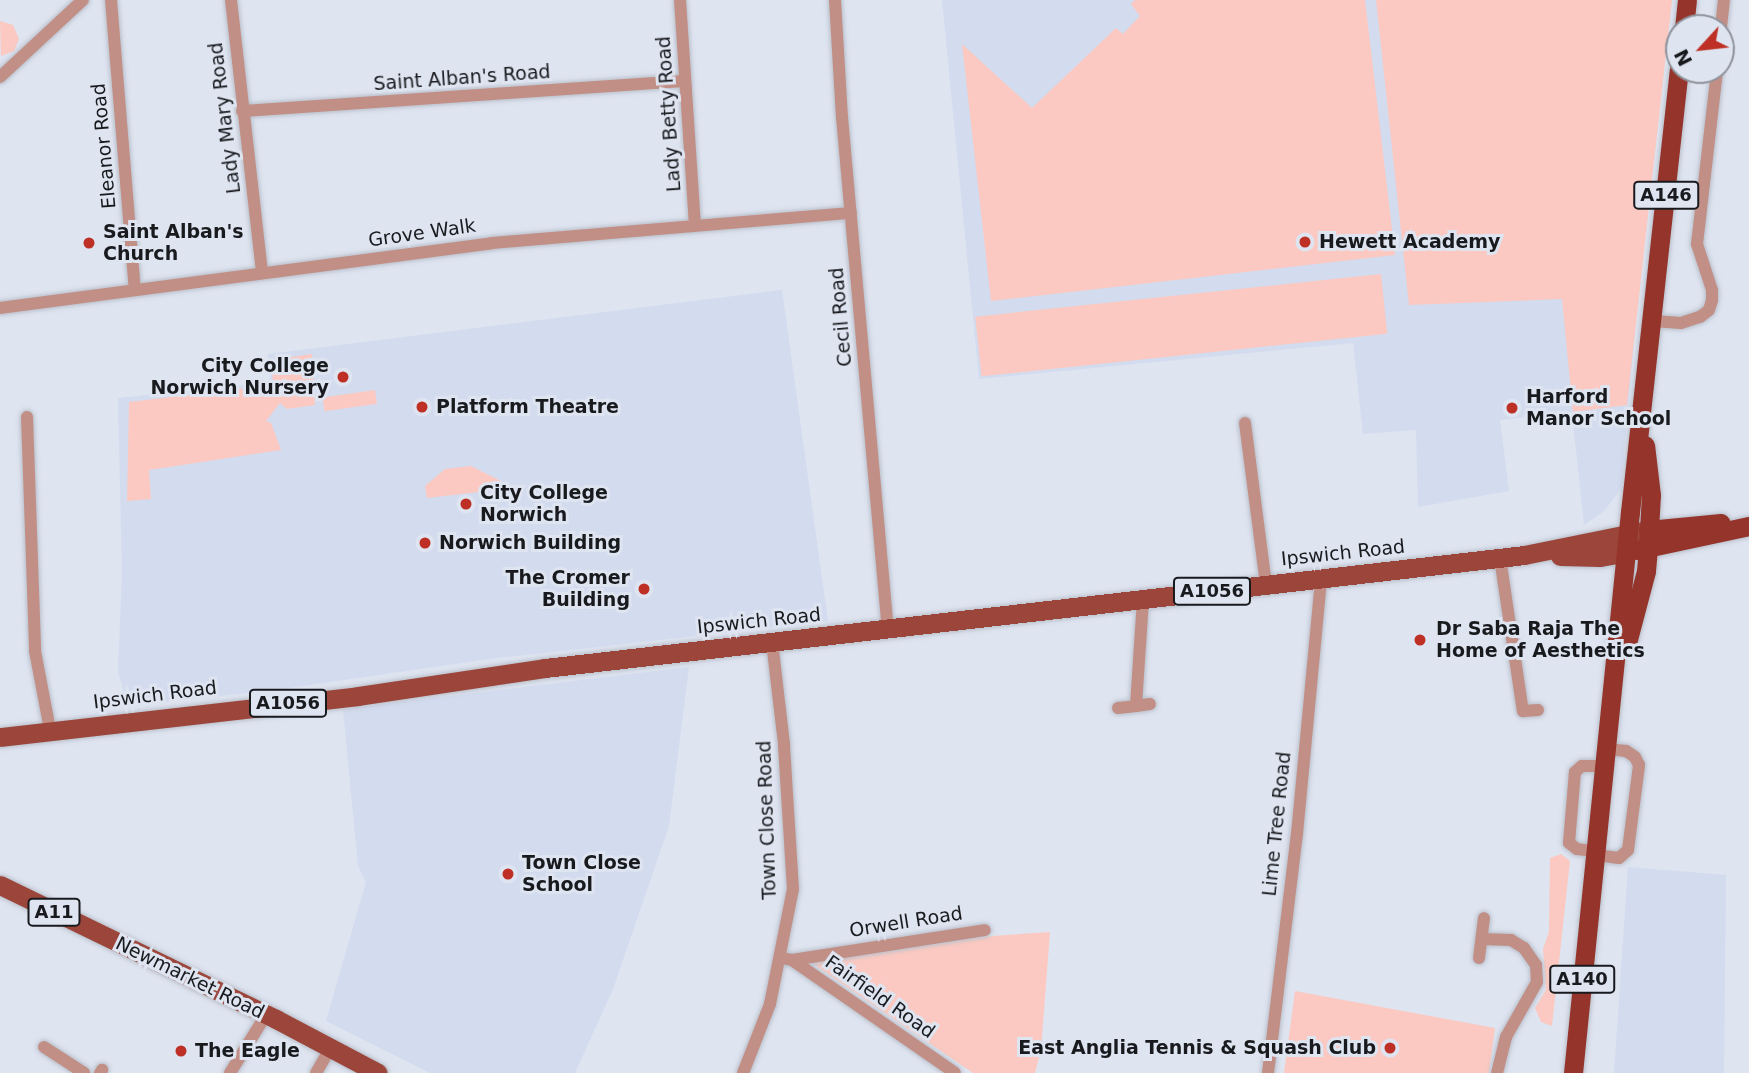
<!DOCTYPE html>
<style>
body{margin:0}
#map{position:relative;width:1749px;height:1073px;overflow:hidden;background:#dee4f0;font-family:"DejaVu Sans",sans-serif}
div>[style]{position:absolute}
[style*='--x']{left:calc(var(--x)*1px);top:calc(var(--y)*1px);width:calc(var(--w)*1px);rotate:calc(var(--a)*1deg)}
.built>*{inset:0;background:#d3dbef}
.green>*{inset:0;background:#fbc9c1;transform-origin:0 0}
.roads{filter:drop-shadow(0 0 2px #bac0ca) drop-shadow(0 0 2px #bac0ca)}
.minor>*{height:12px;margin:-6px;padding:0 6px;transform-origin:6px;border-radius:6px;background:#c28f87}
.primary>*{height:19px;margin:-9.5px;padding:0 9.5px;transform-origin:9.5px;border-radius:9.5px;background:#9c453a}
.trunk>*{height:19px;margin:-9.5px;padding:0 9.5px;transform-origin:9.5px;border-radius:9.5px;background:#94342b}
.dots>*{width:19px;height:19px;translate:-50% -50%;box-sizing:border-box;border:4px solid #dee4f0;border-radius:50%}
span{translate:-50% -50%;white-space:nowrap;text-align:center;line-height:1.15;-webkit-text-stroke:6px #dee4f0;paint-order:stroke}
.shield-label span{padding:2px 5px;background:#dee4f0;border:2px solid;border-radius:5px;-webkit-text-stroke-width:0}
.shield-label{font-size:18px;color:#181a1e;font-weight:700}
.street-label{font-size:19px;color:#181a1e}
.poi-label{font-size:19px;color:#181a1e;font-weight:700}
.left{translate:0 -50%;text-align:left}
.right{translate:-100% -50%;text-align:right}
.north{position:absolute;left:1665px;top:14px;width:70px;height:70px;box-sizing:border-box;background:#dee4f0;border:2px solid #8f939c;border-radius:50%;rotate:243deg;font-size:19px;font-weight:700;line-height:28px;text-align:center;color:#181a1e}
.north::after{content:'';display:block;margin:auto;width:24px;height:32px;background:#be3025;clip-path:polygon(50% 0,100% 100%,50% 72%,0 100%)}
</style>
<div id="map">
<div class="built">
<div style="clip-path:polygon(942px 0,1671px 0,1637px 307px,1621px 489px,1604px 511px,1584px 525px,1572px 412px,1500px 420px,1509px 491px,1418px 507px,1416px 430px,1363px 434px,1353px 343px,979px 379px)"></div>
<div style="clip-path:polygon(782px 290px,828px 621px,490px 659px,275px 690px,128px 706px,118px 672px,122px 573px,118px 398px,270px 382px,268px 354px)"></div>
<div style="clip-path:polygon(689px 667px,669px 826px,613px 989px,575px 1073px,430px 1073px,326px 1021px,366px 882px,358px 866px,343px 709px)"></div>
<div style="clip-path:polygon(1628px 867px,1726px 875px,1724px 1073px,1614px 1073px)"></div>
</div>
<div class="green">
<div style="clip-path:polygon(1135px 0,1365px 0,1395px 255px,991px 301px,962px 44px,1032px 108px,1116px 28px,1123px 34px,1140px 16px,1131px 4px)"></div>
<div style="clip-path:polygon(1376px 0,1672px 0,1627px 405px,1573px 412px,1562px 299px,1409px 305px)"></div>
<div style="clip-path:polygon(0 21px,13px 25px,19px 39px,14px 51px,1px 56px)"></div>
<div style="left:1381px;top:274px;width:60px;height:408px;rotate:84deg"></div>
<div style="clip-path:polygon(312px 354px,315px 405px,287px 409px,280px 403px,266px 421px,271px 423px,281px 450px,149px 470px,151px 499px,127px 501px,129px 402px,273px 385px,272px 360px)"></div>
<div style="left:375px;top:390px;width:14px;height:53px;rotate:82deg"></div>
<div style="clip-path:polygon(471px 466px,503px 482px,504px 489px,427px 498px,425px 486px,445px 469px)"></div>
<div style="clip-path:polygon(1561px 854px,1570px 861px,1552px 1026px,1541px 1022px,1535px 1008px,1546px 990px,1543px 949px,1549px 932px,1550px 858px)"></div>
<div style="clip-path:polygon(1050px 932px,1041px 1050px,1035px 1073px,973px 1073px,812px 963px,992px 936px)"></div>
<div style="clip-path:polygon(1295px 991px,1495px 1028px,1489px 1073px,1284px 1073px)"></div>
</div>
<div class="roads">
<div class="minor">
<div style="--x:111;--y:0;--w:290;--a:85.3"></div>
<div style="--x:231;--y:0;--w:275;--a:83.5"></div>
<div style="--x:680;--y:0;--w:225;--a:86.2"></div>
<div style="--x:835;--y:0;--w:117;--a:86.6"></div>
<div style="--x:842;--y:117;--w:516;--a:84.89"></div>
<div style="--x:1721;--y:28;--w:28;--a:-84"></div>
<div style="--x:0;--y:77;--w:113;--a:-42.9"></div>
<div style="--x:242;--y:111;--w:444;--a:-3.9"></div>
<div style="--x:0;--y:308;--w:496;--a:-7.5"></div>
<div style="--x:492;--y:243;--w:360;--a:-4.8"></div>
<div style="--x:1653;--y:321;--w:28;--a:4"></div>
<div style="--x:1681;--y:323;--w:20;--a:-18"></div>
<div style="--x:1700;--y:317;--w:11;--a:-38"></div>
<div style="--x:1709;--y:310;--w:10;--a:-73"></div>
<div style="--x:1712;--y:300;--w:10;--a:-90"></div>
<div style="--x:1712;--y:290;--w:48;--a:-108.1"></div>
<div style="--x:1697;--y:244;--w:175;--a:-83.4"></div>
<div style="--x:27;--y:417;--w:234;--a:88"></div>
<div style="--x:35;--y:651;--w:80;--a:79.2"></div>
<div style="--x:1245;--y:423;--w:162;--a:82.6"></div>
<div style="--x:1500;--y:558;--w:155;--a:81.5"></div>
<div style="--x:1523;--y:711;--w:15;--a:-4"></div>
<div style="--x:1143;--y:600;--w:106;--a:93.8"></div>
<div style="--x:1136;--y:706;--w:14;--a:-8"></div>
<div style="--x:1118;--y:708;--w:18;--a:-6"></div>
<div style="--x:1595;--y:851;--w:18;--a:-174"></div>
<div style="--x:1577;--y:849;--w:10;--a:-143"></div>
<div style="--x:1569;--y:843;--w:71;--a:-85.2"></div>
<div style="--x:1575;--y:772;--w:9;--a:-41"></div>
<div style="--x:1582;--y:766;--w:22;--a:0"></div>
<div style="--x:1595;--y:855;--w:24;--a:7"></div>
<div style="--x:1619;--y:858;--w:12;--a:-42"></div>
<div style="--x:1628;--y:850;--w:86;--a:-82.6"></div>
<div style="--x:1639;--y:765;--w:9;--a:-117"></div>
<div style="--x:1635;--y:757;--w:11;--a:-146"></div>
<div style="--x:1626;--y:751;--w:20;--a:-174"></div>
<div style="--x:1482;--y:939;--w:29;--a:2"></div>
<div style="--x:1511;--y:940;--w:15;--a:32"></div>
<div style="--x:1524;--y:948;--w:21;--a:55"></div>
<div style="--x:1536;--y:965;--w:17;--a:87"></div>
<div style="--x:1537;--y:982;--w:63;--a:119.4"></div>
<div style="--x:1506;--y:1037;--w:37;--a:104"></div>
<div style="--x:781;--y:958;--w:11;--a:10"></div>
<div style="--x:792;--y:960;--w:198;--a:34.7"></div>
<div style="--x:1479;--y:958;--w:40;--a:-82.9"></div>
<div style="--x:792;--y:960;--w:195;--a:-8.8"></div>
<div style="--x:44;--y:1047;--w:48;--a:33"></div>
<div style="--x:100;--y:1073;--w:4;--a:-56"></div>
<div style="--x:230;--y:1073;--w:68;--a:-58.2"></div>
<div style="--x:316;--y:1073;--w:30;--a:-60"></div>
<div style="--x:743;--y:1073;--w:74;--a:-68.6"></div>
<div style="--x:770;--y:1004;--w:117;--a:-78.7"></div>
<div style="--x:793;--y:889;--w:145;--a:-93.6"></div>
<div style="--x:784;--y:744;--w:103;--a:-96.7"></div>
<div style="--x:1268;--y:1073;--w:241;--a:-83.1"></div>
<div style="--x:1297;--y:834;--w:256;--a:-84.6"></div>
</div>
<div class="primary">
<div style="--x:1560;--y:556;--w:40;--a:1.4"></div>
<div style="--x:1600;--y:557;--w:27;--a:-10"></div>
<div style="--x:0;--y:737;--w:360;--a:-6.5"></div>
<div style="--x:358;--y:696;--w:189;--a:-8.5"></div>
<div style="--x:545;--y:668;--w:985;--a:-6.58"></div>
<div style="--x:1524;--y:555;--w:126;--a:-11.4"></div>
<div style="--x:0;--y:885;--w:307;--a:25.9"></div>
<div style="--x:276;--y:1019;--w:115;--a:27.9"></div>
</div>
<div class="trunk">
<div style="--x:1684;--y:28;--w:28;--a:-84"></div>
<div style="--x:1648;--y:530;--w:73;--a:-5.5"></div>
<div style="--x:1637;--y:550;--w:115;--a:-12.1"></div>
<div style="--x:1627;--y:643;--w:74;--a:-75.2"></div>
<div style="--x:1646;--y:571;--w:23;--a:-85"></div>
<div style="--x:1648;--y:548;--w:53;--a:-86.8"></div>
<div style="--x:1651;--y:495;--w:50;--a:-96.8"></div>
<div style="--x:1573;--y:1073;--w:564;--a:-84.2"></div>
<div style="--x:1630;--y:512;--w:445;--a:-83.7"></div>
</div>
</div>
<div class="dots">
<div style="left:1305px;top:242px;background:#be3025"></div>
<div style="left:89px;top:243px;background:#be3025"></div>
<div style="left:343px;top:377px;background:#be3025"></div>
<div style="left:422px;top:407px;background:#be3025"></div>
<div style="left:1512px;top:408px;background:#be3025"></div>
<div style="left:466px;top:504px;background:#be3025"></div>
<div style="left:425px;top:543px;background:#be3025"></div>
<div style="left:644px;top:589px;background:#be3025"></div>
<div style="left:1420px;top:640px;background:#be3025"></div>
<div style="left:508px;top:874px;background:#be3025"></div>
<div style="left:1390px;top:1048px;background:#be3025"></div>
<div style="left:181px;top:1051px;background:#be3025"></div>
</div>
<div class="shield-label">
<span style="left:1666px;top:195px">A146</span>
<span style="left:1212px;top:591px">A1056</span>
<span style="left:288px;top:703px">A1056</span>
<span style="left:54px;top:912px">A11</span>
<span style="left:1582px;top:979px">A140</span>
</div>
<div class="street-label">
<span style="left:462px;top:78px;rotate:-4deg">Saint Alban's Road</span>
<span style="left:669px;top:114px;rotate:-94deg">Lady Betty Road</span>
<span style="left:225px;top:118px;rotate:-97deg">Lady Mary Road</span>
<span style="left:104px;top:146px;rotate:-95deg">Eleanor Road</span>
<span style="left:422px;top:233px;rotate:-8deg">Grove Walk</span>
<span style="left:841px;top:317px;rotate:-95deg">Cecil Road</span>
<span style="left:1343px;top:553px;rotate:-6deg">Ipswich Road</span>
<span style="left:759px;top:621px;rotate:-6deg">Ipswich Road</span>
<span style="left:155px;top:695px;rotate:-7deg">Ipswich Road</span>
<span style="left:767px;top:820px;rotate:-92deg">Town Close Road</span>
<span style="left:1277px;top:824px;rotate:-84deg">Lime Tree Road</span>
<span style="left:906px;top:922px;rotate:-9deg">Orwell Road</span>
<span style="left:190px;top:978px;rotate:26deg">Newmarket Road</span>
<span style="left:880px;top:997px;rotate:35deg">Fairfield Road</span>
</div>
<div class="poi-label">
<span class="left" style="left:103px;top:243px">Saint Alban's<br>Church</span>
<span class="left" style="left:1319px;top:242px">Hewett Academy</span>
<span class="right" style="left:329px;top:377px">City College<br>Norwich Nursery</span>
<span class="left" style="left:1526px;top:408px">Harford<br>Manor School</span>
<span class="left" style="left:436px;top:407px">Platform Theatre</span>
<span class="left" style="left:480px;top:504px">City College<br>Norwich</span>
<span class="left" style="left:439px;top:543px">Norwich Building</span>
<span class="right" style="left:630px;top:589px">The Cromer<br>Building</span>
<span class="left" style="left:1436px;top:640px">Dr Saba Raja The<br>Home of Aesthetics</span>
<span class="left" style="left:522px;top:874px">Town Close<br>School</span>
<span class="right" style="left:1376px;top:1048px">East Anglia Tennis &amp; Squash Club</span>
<span class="left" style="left:195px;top:1051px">The Eagle</span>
</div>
<div class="north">N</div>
</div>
